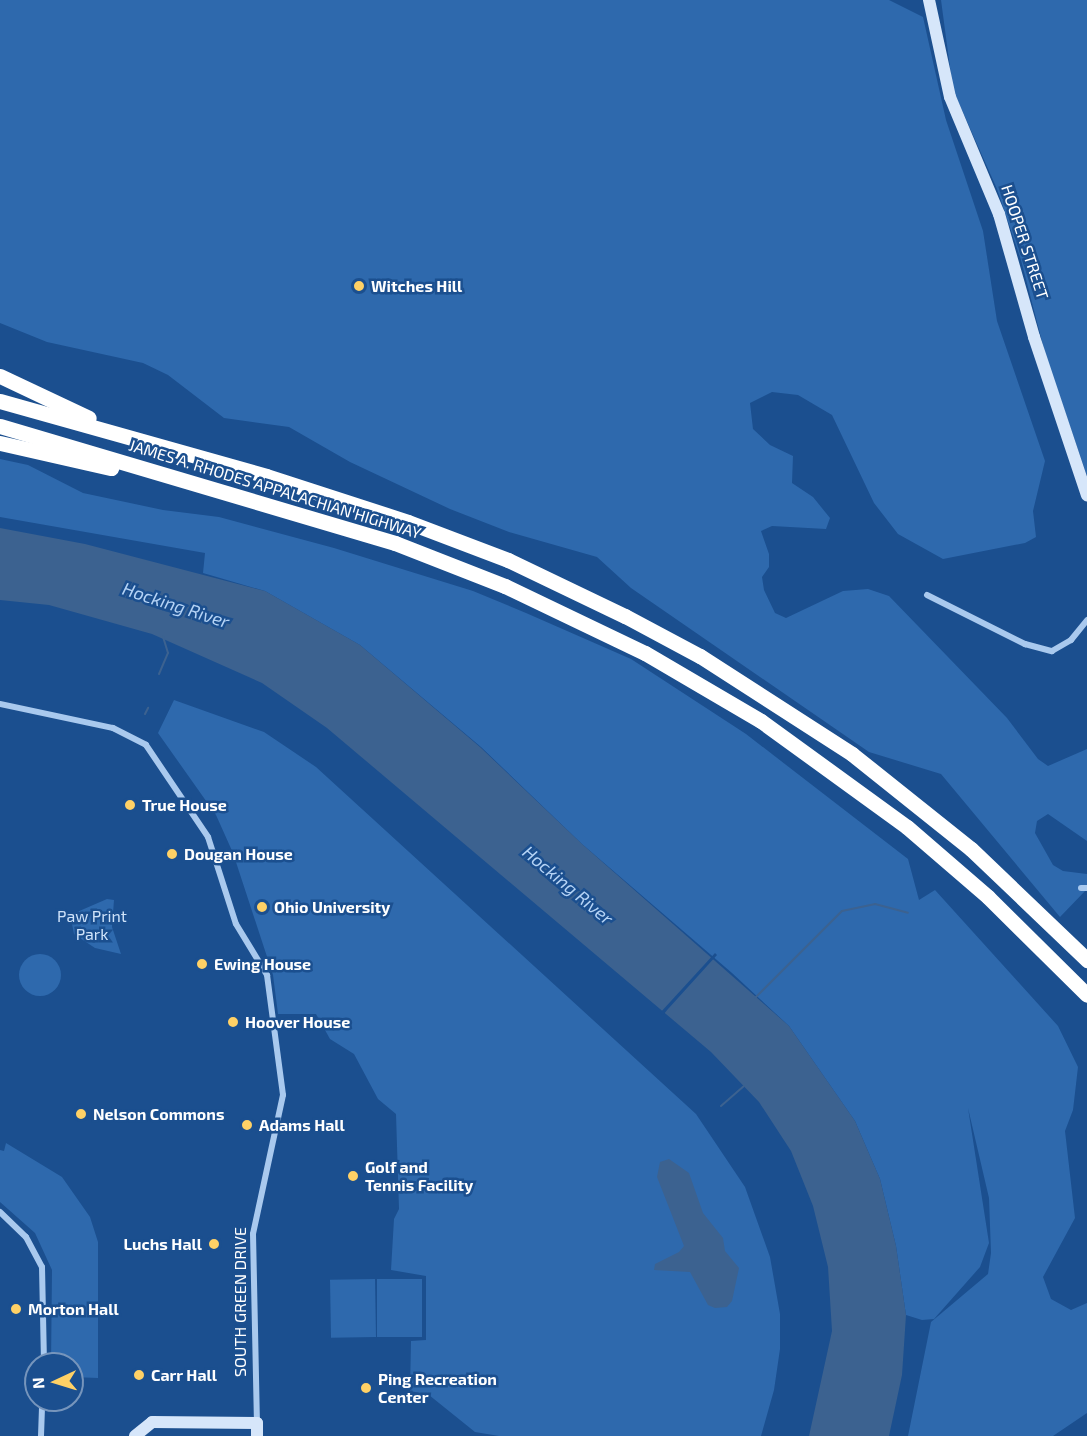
<!DOCTYPE html>
<style>
body{margin:0}
#map{position:relative;width:1087px;height:1436px;overflow:hidden;background:#1b4f8f;font-family:"Exo 2",sans-serif}
div>[style]{position:absolute}
[style*='--x']{left:calc(var(--x)*1px);top:calc(var(--y)*1px);width:calc(var(--w)*1px);rotate:calc(var(--a)*1deg)}
.green>*{inset:0;background:#2e69ad;transform-origin:0 0}
.round{border-radius:50%}
.water>*{inset:0;background:#3c6290}
.pier>*{inset:0;background:#1b4f8f}
.stream>*{height:2px;margin:-1px;padding:0 1px;transform-origin:1px;border-radius:1px;background:#3c6290}
.street>*{height:6px;margin:-3px;padding:0 3px;transform-origin:3px;border-radius:3px;background:#a9c9ee}
.secondary>*{height:12px;margin:-6px;padding:0 6px;transform-origin:6px;border-radius:6px;background:#d6e6fa}
.highway>*{height:15px;margin:-7.5px;padding:0 7.5px;transform-origin:7.5px;border-radius:7.5px;background:#fff}
.dots>*{width:16px;height:16px;translate:-50% -50%;box-sizing:border-box;border:3px solid #1b4f8f;border-radius:50%}
span{translate:-50% -50%;white-space:nowrap;text-align:center;line-height:1.15;-webkit-text-stroke:5px #1b4f8f;paint-order:stroke}
.street-label{font-size:16px;color:#fff}
.poi-label{font-size:16px;color:#fff;font-weight:700}
.left{translate:0 -50%;text-align:left}
.right{translate:-100% -50%;text-align:right}
.park-label{font-size:16px;color:#cfe3fa}
.water-label{font-size:18px;color:#b5d3f5;font-style:italic}
.north{position:absolute;left:24px;top:1352px;width:60px;height:60px;box-sizing:border-box;background:#1b4f8f;border:2px solid #7695bc;border-radius:50%;rotate:266deg;font-size:16px;font-weight:700;line-height:24px;text-align:center;color:#fff}
.north::after{content:'';display:block;margin:auto;width:21px;height:27px;background:#ffd166;clip-path:polygon(50% 0,100% 100%,50% 72%,0 100%)}
</style>
<div id="map">
<div class="green">
<div style="clip-path:polygon(0 0,889px 0,923px 17px,946px 120px,983px 231px,997px 321px,1045px 461px,1033px 511px,1036px 537px,1025px 543px,943px 559px,898px 534px,874px 503px,832px 415px,798px 395px,772px 392px,750px 403px,753px 429px,770px 445px,793px 456px,792px 483px,813px 497px,830px 518px,826px 529px,772px 526px,761px 531px,769px 554px,769px 567px,762px 577px,764px 590px,775px 613px,786px 618px,843px 591px,868px 589px,889px 596px,1007px 718px,1038px 759px,1048px 766px,1087px 749px,1087px 841px,1048px 814px,1037px 821px,1035px 833px,1053px 865px,1063px 871px,1087px 874px,1087px 889px,1060px 917px,941px 774px,869px 752px,631px 588px,597px 557px,509px 532px,450px 509px,350px 462px,289px 427px,224px 418px,168px 375px,143px 363px,47px 342px,0 323px)"></div>
<div style="clip-path:polygon(941px 0,1087px 0,1087px 476px,1045px 353px,1021px 260px,997px 189px,953px 90px)"></div>
<div style="clip-path:polygon(0 459px,28px 465px,83px 493px,163px 510px,219px 517px,334px 548px,473px 591px,526px 613px,631px 659px,746px 734px,908px 859px,919px 900px,935px 890px,1058px 1026px,1078px 1067px,1073px 1110px,1065px 1131px,1075px 1218px,1043px 1277px,1051px 1299px,1071px 1310px,1087px 1303px,1087px 1413px,1053px 1436px,908px 1436px,931px 1322px,988px 1274px,991px 1253px,989px 1198px,968px 1108px,989px 1243px,980px 1267px,934px 1319px,922px 1320px,906px 1315px,896px 1246px,880px 1179px,855px 1121px,789px 1026px,732px 973px,582px 844px,481px 747px,360px 645px,265px 591px,203px 573px,205px 553px,0 517px)"></div>
<div style="clip-path:polygon(174px 700px,264px 732px,316px 767px,696px 1114px,745px 1187px,770px 1257px,780px 1314px,780px 1349px,774px 1390px,761px 1436px,499px 1436px,475px 1432px,429px 1395px,410px 1391px,411px 1341px,426px 1340px,426px 1276px,391px 1270px,394px 1219px,399px 1209px,396px 1114px,378px 1099px,354px 1054px,330px 1039px,316px 1014px,278px 1014px,273px 975px,233px 853px,216px 815px,158px 733px)"></div>
<div style="clip-path:polygon(107px 899px,114px 900px,112px 927px,121px 954px,95px 948px,74px 934px,72px 924px,77px 912px)"></div>
<div class="round" style="left:19px;top:954px;width:42px;height:42px"></div>
<div style="clip-path:polygon(6px 1143px,62px 1177px,90px 1217px,98px 1242px,98px 1378px,72px 1377px,72px 1364px,51px 1364px,52px 1270px,35px 1233px,0 1202px,0 1150px,4px 1151px)"></div>
<div style="left:375px;top:1279px;width:58px;height:45px;rotate:89deg"></div>
<div style="left:377px;top:1279px;width:45px;height:58px"></div>
</div>
<div class="water">
<div style="clip-path:polygon(0 528px,85px 544px,265px 591px,360px 645px,480px 747px,582px 844px,789px 1026px,855px 1121px,880px 1179px,896px 1246px,906px 1315px,902px 1375px,889px 1436px,809px 1436px,832px 1331px,828px 1267px,813px 1206px,791px 1151px,759px 1102px,711px 1052px,327px 728px,262px 683px,152px 634px,49px 605px,0 600px)"></div>
<div style="clip-path:polygon(669px 1159px,689px 1173px,703px 1213px,723px 1238px,725px 1251px,739px 1268px,732px 1301px,727px 1307px,715px 1308px,708px 1305px,690px 1272px,654px 1270px,655px 1264px,679px 1252px,684px 1246px,657px 1177px,660px 1162px)"></div>
</div>
<div class="pier">
<div style="clip-path:polygon(715px 953px,717px 955px,668px 1009px,663px 1015px,660px 1013px)"></div>
</div>
<div class="stream">
<div style="--x:159;--y:674;--w:23;--a:-67"></div>
<div style="--x:168;--y:653;--w:17;--a:-107"></div>
<div style="--x:145;--y:714;--w:7;--a:-63"></div>
<div style="--x:755;--y:998;--w:123;--a:-45"></div>
<div style="--x:842;--y:911;--w:34;--a:-12"></div>
<div style="--x:875;--y:904;--w:34;--a:15"></div>
<div style="--x:721;--y:1106;--w:30;--a:-41"></div>
</div>
<div class="street">
<div style="--x:927;--y:595;--w:110;--a:26.6"></div>
<div style="--x:1025;--y:644;--w:28;--a:15"></div>
<div style="--x:1052;--y:651;--w:22;--a:-30"></div>
<div style="--x:1071;--y:640;--w:26;--a:-51"></div>
<div style="--x:0;--y:704;--w:116;--a:12"></div>
<div style="--x:113;--y:728;--w:37;--a:27"></div>
<div style="--x:146;--y:745;--w:111;--a:56"></div>
<div style="--x:208;--y:837;--w:91;--a:72.2"></div>
<div style="--x:236;--y:924;--w:60;--a:58.7"></div>
<div style="--x:267;--y:975;--w:121;--a:82.4"></div>
<div style="--x:283;--y:1095;--w:142;--a:102.2"></div>
<div style="--x:253;--y:1234;--w:189;--a:88.8"></div>
<div style="--x:1081;--y:888;--w:6;--a:0"></div>
<div style="--x:0;--y:1212;--w:36;--a:44"></div>
<div style="--x:26;--y:1237;--w:34;--a:62"></div>
<div style="--x:42;--y:1267;--w:97;--a:88.8"></div>
<div style="--x:41;--y:1436;--w:36;--a:-88"></div>
</div>
<div class="secondary">
<div style="--x:929;--y:0;--w:99;--a:77.8"></div>
<div style="--x:950;--y:97;--w:127;--a:67.3"></div>
<div style="--x:999;--y:214;--w:128;--a:74.1"></div>
<div style="--x:1034;--y:337;--w:167;--a:71.5"></div>
<div style="--x:135;--y:1436;--w:22;--a:-39"></div>
<div style="--x:152;--y:1422;--w:105;--a:0.5"></div>
<div style="--x:257;--y:1423;--w:13;--a:90"></div>
</div>
<div class="highway">
<div style="--x:0;--y:376;--w:98;--a:25.3"></div>
<div style="--x:0;--y:401;--w:276;--a:15.7"></div>
<div style="--x:266;--y:476;--w:149;--a:17.9"></div>
<div style="--x:408;--y:522;--w:107;--a:20.8"></div>
<div style="--x:508;--y:560;--w:130;--a:25.6"></div>
<div style="--x:625;--y:616;--w:85;--a:28.1"></div>
<div style="--x:700;--y:656;--w:181;--a:32.8"></div>
<div style="--x:852;--y:754;--w:152;--a:38.6"></div>
<div style="--x:971;--y:849;--w:161;--a:43.7"></div>
<div style="--x:0;--y:426;--w:412;--a:16.5"></div>
<div style="--x:395;--y:543;--w:118;--a:21.4"></div>
<div style="--x:505;--y:586;--w:155;--a:25.6"></div>
<div style="--x:645;--y:653;--w:134;--a:30.4"></div>
<div style="--x:761;--y:721;--w:180;--a:36"></div>
<div style="--x:907;--y:827;--w:107;--a:40.8"></div>
<div style="--x:988;--y:897;--w:139;--a:44.7"></div>
<div style="--x:0;--y:443;--w:114;--a:12.7"></div>
</div>
<div class="dots">
<div style="left:359px;top:286px;background:#ffd166"></div>
<div style="left:130px;top:805px;background:#ffd166"></div>
<div style="left:172px;top:854px;background:#ffd166"></div>
<div style="left:262px;top:907px;background:#ffd166"></div>
<div style="left:202px;top:964px;background:#ffd166"></div>
<div style="left:233px;top:1022px;background:#ffd166"></div>
<div style="left:81px;top:1114px;background:#ffd166"></div>
<div style="left:247px;top:1125px;background:#ffd166"></div>
<div style="left:353px;top:1176px;background:#ffd166"></div>
<div style="left:214px;top:1244px;background:#ffd166"></div>
<div style="left:16px;top:1309px;background:#ffd166"></div>
<div style="left:139px;top:1375px;background:#ffd166"></div>
<div style="left:366px;top:1388px;background:#ffd166"></div>
</div>
<div class="street-label">
<span style="left:1025px;top:242px;rotate:72deg">HOOPER STREET</span>
<span style="left:275px;top:489px;rotate:17deg">JAMES A. RHODES APPALACHIAN HIGHWAY</span>
<span style="left:240px;top:1302px;rotate:-90deg">SOUTH GREEN DRIVE</span>
</div>
<div class="poi-label">
<span class="left" style="left:371px;top:286px">Witches Hill</span>
<span class="left" style="left:142px;top:805px">True House</span>
<span class="left" style="left:184px;top:854px">Dougan House</span>
<span class="left" style="left:274px;top:907px">Ohio University</span>
<span class="left" style="left:214px;top:964px">Ewing House</span>
<span class="left" style="left:245px;top:1022px">Hoover House</span>
<span class="left" style="left:93px;top:1114px">Nelson Commons</span>
<span class="left" style="left:259px;top:1125px">Adams Hall</span>
<span class="left" style="left:365px;top:1176px">Golf and<br>Tennis Facility</span>
<span class="right" style="left:202px;top:1244px">Luchs Hall</span>
<span class="left" style="left:28px;top:1309px">Morton Hall</span>
<span class="left" style="left:151px;top:1375px">Carr Hall</span>
<span class="left" style="left:378px;top:1388px">Ping Recreation<br>Center</span>
</div>
<div class="park-label">
<span style="left:92px;top:925px">Paw Print<br>Park</span>
</div>
<div class="water-label">
<span style="left:176px;top:605px;rotate:18deg">Hocking River</span>
<span style="left:568px;top:885px;rotate:40deg">Hocking River</span>
</div>
<div class="north">N</div>
</div>
